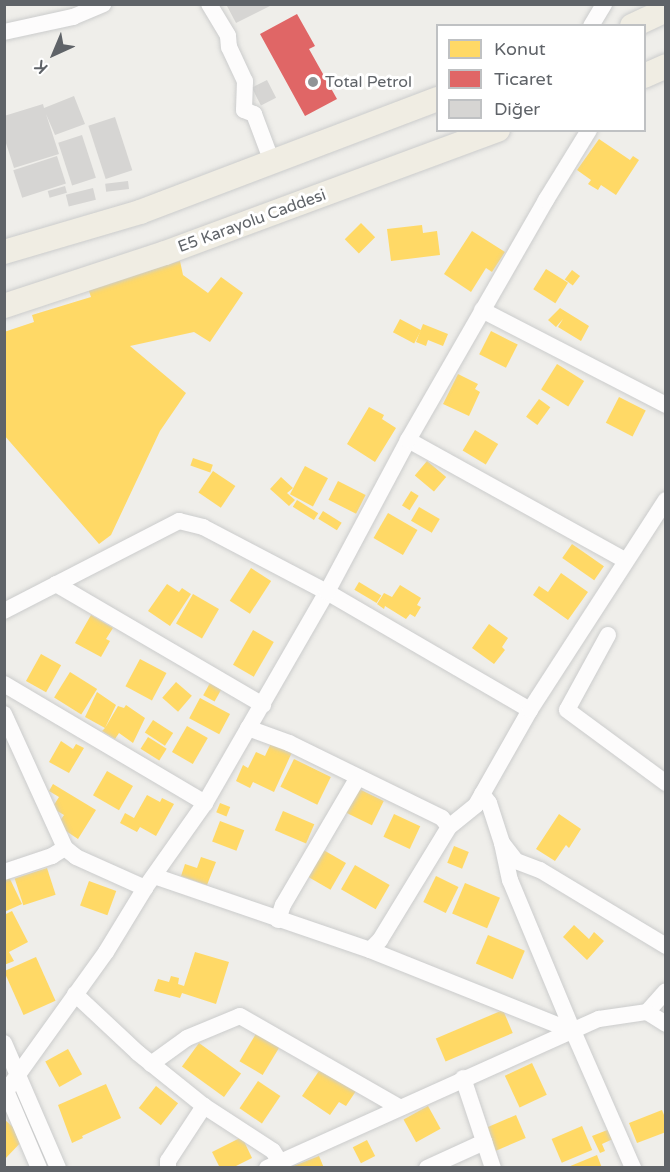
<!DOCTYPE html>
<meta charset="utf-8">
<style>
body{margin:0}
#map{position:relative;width:670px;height:1172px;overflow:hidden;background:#efeeea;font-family:"Varela Round",sans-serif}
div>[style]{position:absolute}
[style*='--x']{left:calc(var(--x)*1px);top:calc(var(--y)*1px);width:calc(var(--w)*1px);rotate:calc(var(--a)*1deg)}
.homes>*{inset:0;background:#ffd966;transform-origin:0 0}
.shops>*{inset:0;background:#e06666}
.building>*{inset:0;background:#d6d5d3;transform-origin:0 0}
.roads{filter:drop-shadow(0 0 2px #cbcccc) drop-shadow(0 0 2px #cbcccc)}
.minor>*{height:16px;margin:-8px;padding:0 8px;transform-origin:8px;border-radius:8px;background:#fdfcfc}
.highway>*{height:24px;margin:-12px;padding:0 12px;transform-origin:12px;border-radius:12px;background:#f0ede3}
.dots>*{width:16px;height:16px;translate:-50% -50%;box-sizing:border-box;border:3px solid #fff;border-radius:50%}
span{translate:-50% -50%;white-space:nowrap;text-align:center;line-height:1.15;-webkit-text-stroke:6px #fff;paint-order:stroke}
.poi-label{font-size:16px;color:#5f6368}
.left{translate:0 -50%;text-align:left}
.street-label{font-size:16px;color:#5f6368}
.frame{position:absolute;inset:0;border:6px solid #5f6368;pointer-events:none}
.legend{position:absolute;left:436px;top:24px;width:210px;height:108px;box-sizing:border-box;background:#fff;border:2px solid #bfc1c3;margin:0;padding:8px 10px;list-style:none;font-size:18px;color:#5f6368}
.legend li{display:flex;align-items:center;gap:12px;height:30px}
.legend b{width:30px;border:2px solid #bfc1c3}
.north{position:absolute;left:24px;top:24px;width:60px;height:60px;-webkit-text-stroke:4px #fff;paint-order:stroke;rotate:224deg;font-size:16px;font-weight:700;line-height:24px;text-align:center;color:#5f6368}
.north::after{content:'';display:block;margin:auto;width:21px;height:27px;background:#5f6368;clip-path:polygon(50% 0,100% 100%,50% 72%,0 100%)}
</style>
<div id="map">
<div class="homes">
<div style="clip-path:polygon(599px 139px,630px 160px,633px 156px,639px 160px,616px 195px,601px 185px,598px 190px,588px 184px,591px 180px,577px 170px)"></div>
<div style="left:361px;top:223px;width:20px;height:23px;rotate:45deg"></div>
<div style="clip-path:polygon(422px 225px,423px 233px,437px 231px,440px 255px,391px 261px,387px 229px)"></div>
<div style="clip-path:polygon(472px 231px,505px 252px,492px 272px,486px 268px,471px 292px,444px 274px)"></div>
<div style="clip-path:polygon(180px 261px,183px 275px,208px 293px,221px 277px,243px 293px,210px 342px,194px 332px,130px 346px,186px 393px,160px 431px,111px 535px,99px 544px,4px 435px,4px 332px,34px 322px,32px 315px,91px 297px,88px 288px)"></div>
<div style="left:546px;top:269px;width:26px;height:24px;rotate:32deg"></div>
<div style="left:572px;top:270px;width:10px;height:12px;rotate:37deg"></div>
<div style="clip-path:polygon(560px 308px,589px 326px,581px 341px,558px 327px,563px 319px,556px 327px,548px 320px)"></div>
<div style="left:400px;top:319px;width:24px;height:15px;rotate:28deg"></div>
<div style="clip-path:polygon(423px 324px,448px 334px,443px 346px,428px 340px,426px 346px,416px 342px)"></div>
<div style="left:491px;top:331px;width:30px;height:26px;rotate:27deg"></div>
<div style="left:557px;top:364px;width:32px;height:30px;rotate:32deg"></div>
<div style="clip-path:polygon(458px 374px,478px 384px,475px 389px,480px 392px,469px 416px,443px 404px)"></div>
<div style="left:619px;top:397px;width:30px;height:29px;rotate:27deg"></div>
<div style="left:539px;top:399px;width:14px;height:22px;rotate:36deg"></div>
<div style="clip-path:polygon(369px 407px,384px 415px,382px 419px,396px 428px,375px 462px,347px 444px)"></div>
<div style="left:475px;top:430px;width:27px;height:24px;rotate:31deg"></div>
<div style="left:193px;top:458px;width:21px;height:8px;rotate:19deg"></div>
<div style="left:427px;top:461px;width:25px;height:19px;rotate:40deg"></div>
<div style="left:305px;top:466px;width:26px;height:32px;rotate:28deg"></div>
<div style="left:213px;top:471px;width:27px;height:26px;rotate:34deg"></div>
<div style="clip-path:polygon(281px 477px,293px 488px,287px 493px,295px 500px,289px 506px,270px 489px)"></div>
<div style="left:338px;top:481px;width:31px;height:21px;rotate:27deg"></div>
<div style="left:411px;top:491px;width:9px;height:17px;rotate:32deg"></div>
<div style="left:297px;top:500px;width:25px;height:8px;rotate:32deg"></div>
<div style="left:419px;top:507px;width:24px;height:16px;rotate:30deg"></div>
<div style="left:323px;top:511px;width:22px;height:9px;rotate:32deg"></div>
<div style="left:388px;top:513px;width:34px;height:29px;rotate:30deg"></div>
<div style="left:572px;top:544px;width:39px;height:17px;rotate:35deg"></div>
<div style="left:251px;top:568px;width:24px;height:39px;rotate:33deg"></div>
<div style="clip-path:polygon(561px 573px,588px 592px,568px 620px,533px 595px,539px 586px,548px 592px)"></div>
<div style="left:359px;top:582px;width:26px;height:9px;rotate:31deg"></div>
<div style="clip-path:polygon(167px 584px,179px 592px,182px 588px,191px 594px,170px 626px,148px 611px)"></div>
<div style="clip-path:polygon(400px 585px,421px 598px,417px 605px,421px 607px,415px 617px,410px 614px,406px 619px,385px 606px,384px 609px,377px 604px,384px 593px,392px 597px)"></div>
<div style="left:193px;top:594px;width:30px;height:34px;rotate:30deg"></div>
<div style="clip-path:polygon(91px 615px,113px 628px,106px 639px,110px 641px,101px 657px,75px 643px)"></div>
<div style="clip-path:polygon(489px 624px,508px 638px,502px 647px,505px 650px,494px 664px,472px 648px)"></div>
<div style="left:253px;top:630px;width:24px;height:40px;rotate:30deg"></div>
<div style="left:41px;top:654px;width:23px;height:31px;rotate:29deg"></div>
<div style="left:140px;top:659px;width:30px;height:31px;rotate:28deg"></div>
<div style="left:70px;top:672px;width:32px;height:30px;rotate:32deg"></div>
<div style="left:176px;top:682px;width:21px;height:21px;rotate:41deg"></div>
<div style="left:210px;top:683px;width:13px;height:14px;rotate:29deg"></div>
<div style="clip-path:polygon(97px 692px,116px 705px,105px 728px,118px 706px,124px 708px,126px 705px,145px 718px,133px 743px,119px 733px,115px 739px,102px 731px,105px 728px,85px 717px)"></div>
<div style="left:200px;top:698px;width:34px;height:23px;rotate:28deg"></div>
<div style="left:153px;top:720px;width:24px;height:15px;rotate:33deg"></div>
<div style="left:187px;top:726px;width:24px;height:30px;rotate:30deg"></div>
<div style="left:148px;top:737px;width:22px;height:14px;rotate:32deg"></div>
<div style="clip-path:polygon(61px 741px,73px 749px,76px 744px,84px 748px,69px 773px,49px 762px)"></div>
<div style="clip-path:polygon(272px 741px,293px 750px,274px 792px,253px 782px,250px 788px,236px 781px,243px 765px,248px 768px,256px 752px,265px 756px)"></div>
<div style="left:294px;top:759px;width:41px;height:31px;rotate:26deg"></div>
<div style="left:107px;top:771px;width:30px;height:28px;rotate:30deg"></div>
<div style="clip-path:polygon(53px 784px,96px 810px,78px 839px,57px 825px,64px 815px,52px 808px,59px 797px,49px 791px)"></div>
<div style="left:355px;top:787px;width:32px;height:27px;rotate:26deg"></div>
<div style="clip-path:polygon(147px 795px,160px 802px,162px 798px,174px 804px,156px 836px,140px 827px,137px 832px,120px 823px,125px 813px,134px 818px)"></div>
<div style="left:220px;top:803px;width:11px;height:10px;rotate:22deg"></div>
<div style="left:283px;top:811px;width:34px;height:21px;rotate:23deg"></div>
<div style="left:394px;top:814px;width:29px;height:25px;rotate:25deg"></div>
<div style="clip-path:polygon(559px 814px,581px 829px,569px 848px,566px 845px,555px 861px,536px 849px)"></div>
<div style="left:220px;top:821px;width:26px;height:22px;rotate:21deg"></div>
<div style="left:454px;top:846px;width:16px;height:18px;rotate:22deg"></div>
<div style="left:320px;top:848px;width:30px;height:31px;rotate:30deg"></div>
<div style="clip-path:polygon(201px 857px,216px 862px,207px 885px,181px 876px,185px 864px,197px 868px)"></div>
<div style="left:355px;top:865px;width:40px;height:28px;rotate:30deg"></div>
<div style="left:47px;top:868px;width:28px;height:34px;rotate:72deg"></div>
<div style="left:436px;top:876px;width:25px;height:29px;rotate:26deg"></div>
<div style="clip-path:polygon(9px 877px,22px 904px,4px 912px,4px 880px)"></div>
<div style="left:89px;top:881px;width:29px;height:26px;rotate:20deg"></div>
<div style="left:465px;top:883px;width:38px;height:33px;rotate:23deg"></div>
<div style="clip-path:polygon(12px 911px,28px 942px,9px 952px,14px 961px,4px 965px,4px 915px)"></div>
<div style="clip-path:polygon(574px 925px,589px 939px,594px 932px,604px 941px,587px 960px,563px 937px)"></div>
<div style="left:488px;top:935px;width:40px;height:31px;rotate:23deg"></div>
<div style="clip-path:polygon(195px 952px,229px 962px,216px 1004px,182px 993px,180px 998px,154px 991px,158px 979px,169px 982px,171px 976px,179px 978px,178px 984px,184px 986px)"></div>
<div style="left:36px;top:957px;width:48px;height:35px;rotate:66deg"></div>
<div style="left:503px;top:1010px;width:25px;height:73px;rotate:67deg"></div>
<div style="left:257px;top:1032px;width:27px;height:34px;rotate:31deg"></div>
<div style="left:199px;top:1043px;width:52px;height:29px;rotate:36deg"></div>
<div style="left:68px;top:1049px;width:29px;height:26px;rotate:61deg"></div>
<div style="left:532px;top:1063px;width:35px;height:30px;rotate:65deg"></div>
<div style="clip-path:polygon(321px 1068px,356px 1091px,346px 1106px,339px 1102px,330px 1115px,302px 1096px)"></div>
<div style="left:258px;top:1081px;width:27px;height:33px;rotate:34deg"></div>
<div style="clip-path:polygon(106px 1084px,121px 1118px,82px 1136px,83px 1138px,72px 1143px,58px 1105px)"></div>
<div style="left:156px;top:1086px;width:28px;height:28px;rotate:38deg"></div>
<div style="left:428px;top:1106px;width:26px;height:28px;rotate:61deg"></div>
<div style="clip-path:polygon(662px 1110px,666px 1120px,666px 1132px,637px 1143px,629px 1123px)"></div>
<div style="left:516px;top:1115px;width:25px;height:33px;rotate:67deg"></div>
<div style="clip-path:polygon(4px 1119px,25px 1138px,4px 1160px)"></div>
<div style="left:582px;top:1126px;width:26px;height:33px;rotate:67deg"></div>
<div style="clip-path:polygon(610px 1129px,615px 1138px,602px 1144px,605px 1151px,600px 1153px,592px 1136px)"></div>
<div style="clip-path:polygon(242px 1137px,252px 1158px,232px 1168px,220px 1168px,212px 1152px)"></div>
<div style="left:367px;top:1140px;width:18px;height:16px;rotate:63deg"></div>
<div style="clip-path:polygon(597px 1155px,602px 1168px,568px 1168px,568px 1167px)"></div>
<div style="clip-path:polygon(319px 1156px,324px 1168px,291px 1168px,291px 1167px)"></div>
</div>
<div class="shops">
<div style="clip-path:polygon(297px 14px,315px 46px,309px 49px,337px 99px,305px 116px,260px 34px)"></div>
</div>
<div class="building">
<div style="clip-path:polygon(226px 4px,274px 4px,236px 23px)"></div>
<div style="left:267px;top:80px;width:20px;height:17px;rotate:63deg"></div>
<div style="clip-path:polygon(74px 96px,85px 124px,55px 135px,46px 114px,59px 154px,14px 168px,4px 137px,4px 116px,43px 104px,44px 108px)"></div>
<div style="left:115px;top:117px;width:56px;height:28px;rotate:72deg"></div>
<div style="left:82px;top:135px;width:45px;height:25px;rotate:72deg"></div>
<div style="left:57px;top:156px;width:29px;height:46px;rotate:72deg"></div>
<div style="left:128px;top:181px;width:8px;height:23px;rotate:83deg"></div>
<div style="left:65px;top:186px;width:7px;height:18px;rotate:74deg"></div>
<div style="left:93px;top:188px;width:12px;height:28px;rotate:76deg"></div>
</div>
<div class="roads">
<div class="minor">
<div style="--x:209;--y:4;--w:37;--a:59"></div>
<div style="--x:228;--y:36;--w:11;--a:85"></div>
<div style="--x:229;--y:47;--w:38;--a:65"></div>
<div style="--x:245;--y:81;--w:29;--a:92"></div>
<div style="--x:244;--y:110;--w:11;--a:22"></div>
<div style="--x:254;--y:114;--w:51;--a:69.4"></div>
<div style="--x:591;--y:26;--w:26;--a:-59"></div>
<div style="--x:4;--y:32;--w:71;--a:-12.3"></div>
<div style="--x:73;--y:17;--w:33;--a:-23"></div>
<div style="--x:482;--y:310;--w:207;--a:27.3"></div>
<div style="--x:408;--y:440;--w:249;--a:29"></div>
<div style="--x:56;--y:584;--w:240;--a:30.3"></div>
<div style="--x:4;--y:611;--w:197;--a:-27.2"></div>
<div style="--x:179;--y:521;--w:25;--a:14"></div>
<div style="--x:203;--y:527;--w:140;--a:27.7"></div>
<div style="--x:327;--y:592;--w:235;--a:30.2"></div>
<div style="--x:608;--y:635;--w:85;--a:118.7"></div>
<div style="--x:567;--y:710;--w:123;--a:36.4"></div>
<div style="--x:4;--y:684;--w:234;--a:30.6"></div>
<div style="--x:4;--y:714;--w:147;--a:65.5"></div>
<div style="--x:65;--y:848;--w:14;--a:39"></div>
<div style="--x:76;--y:857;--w:76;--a:24.2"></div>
<div style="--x:248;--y:728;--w:44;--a:20.1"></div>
<div style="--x:289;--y:743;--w:170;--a:26.1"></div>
<div style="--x:442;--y:818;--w:11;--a:52"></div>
<div style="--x:449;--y:827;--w:132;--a:121.4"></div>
<div style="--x:380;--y:940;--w:14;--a:135"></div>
<div style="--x:482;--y:794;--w:11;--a:52"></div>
<div style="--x:489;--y:803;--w:42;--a:72"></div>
<div style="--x:502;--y:843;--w:23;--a:52"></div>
<div style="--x:516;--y:861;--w:26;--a:21"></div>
<div style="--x:540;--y:870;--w:147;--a:31.1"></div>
<div style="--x:449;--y:827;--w:35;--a:-39"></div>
<div style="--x:476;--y:805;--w:109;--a:-60.4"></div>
<div style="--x:530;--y:710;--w:250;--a:-57.1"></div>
<div style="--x:502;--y:843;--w:38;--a:78"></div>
<div style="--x:510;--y:880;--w:164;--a:67.4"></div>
<div style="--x:573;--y:1031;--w:150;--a:66.3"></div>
<div style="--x:4;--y:872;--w:51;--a:-18.4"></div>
<div style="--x:52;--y:856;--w:15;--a:-32"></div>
<div style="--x:154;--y:876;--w:228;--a:18.9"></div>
<div style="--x:370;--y:950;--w:219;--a:21.8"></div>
<div style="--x:278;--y:920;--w:16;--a:-72"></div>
<div style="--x:283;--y:905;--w:148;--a:-59.6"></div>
<div style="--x:75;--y:994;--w:86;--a:43.1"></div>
<div style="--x:138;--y:1053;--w:85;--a:38.8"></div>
<div style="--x:647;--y:1012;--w:28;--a:-48"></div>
<div style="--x:4;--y:1043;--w:136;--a:66.6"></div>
<div style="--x:151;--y:1064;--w:44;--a:-35.8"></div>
<div style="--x:187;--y:1038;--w:57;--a:-22.5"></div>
<div style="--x:240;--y:1016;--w:183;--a:29.8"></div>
<div style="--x:463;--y:1078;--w:95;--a:71.6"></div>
<div style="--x:4;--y:1086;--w:89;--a:66.9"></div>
<div style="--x:4;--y:1094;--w:175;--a:-54.3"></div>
<div style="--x:106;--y:952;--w:75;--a:-58.6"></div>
<div style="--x:145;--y:888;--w:104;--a:-54.8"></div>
<div style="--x:205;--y:803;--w:244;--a:-60"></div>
<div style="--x:327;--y:592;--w:172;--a:-61.9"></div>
<div style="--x:408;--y:440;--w:277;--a:-60.1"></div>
<div style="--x:546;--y:200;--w:82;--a:-58.4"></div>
<div style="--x:168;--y:1168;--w:7;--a:-90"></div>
<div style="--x:168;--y:1161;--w:66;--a:-56.8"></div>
<div style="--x:204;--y:1106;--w:82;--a:33.1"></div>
<div style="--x:273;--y:1151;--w:13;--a:58"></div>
<div style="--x:267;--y:1168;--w:364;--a:-24.2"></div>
<div style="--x:599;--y:1019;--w:49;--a:-8.3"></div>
<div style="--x:647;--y:1012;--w:22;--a:32"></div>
<div style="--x:427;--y:1168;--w:63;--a:-24.5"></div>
</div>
<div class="highway">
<div style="--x:632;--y:26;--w:38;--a:-25"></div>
<div style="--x:644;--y:76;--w:24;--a:-24"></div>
<div style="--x:4;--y:252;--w:142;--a:-16.4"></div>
<div style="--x:140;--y:212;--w:319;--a:-20.8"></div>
<div style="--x:4;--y:306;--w:169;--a:-18.2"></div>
<div style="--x:165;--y:253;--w:355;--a:-20.3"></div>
</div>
</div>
<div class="dots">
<div style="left:313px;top:82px;background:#919496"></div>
</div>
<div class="poi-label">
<span class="left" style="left:325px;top:82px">Total Petrol</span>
</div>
<div class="street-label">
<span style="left:252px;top:221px;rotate:-20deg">E5 Karayolu Caddesi</span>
</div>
<div class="frame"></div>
<ul class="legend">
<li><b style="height:16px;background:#ffd966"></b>Konut</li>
<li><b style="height:16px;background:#e06666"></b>Ticaret</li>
<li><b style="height:16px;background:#d6d5d3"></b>Diğer</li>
</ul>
<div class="north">K</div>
</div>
